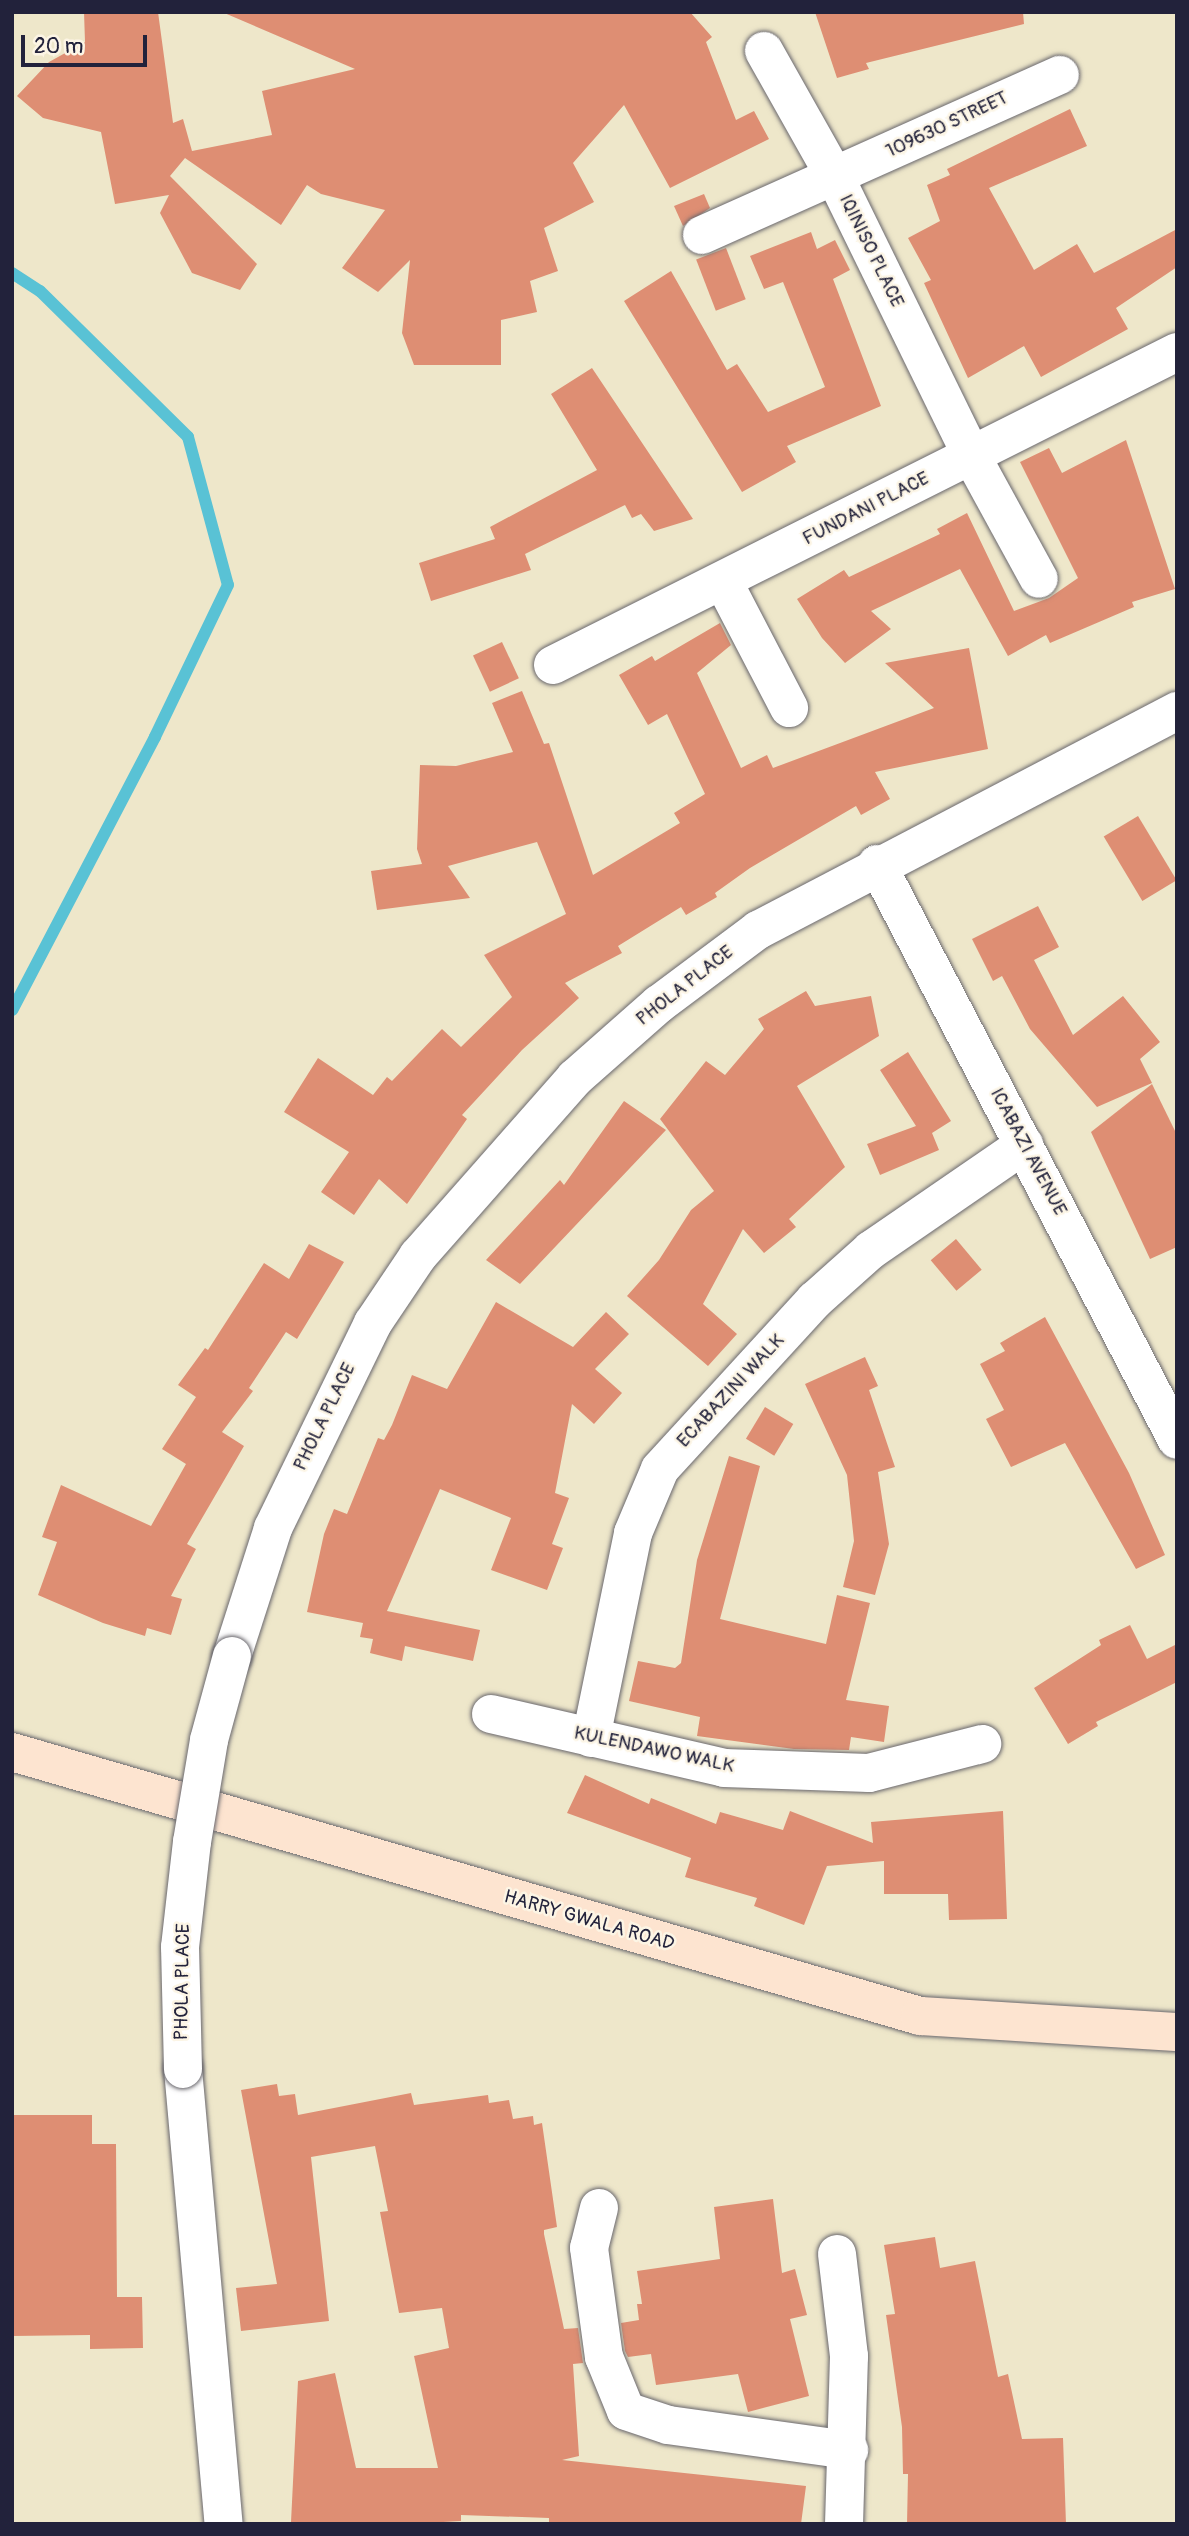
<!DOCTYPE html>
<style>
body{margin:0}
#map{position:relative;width:1189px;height:2536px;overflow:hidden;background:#eee7ca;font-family:Pangolin,sans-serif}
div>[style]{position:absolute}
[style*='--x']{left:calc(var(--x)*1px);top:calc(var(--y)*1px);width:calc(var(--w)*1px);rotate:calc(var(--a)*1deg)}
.stream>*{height:12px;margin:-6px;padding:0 6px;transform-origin:6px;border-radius:6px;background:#59c2d5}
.building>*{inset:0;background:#de8e73;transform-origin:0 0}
.roads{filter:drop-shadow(0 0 2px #69676d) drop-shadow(0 0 2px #69676d)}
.street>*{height:38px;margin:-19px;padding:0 19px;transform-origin:19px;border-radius:19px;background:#fff}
.secondary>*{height:38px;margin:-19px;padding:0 19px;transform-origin:19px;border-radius:19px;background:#fde4d0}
.bridges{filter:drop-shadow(0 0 2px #69676d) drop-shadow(0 0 2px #69676d)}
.street-bridge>*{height:38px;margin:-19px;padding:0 19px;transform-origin:19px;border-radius:19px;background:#fff}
span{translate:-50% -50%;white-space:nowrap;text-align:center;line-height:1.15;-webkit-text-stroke:5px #fcf5e5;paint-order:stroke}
.street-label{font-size:19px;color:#22223b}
.frame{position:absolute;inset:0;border:14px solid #22223b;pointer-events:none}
.scale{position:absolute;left:21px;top:35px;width:126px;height:32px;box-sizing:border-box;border:4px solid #22223b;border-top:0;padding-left:9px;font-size:21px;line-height:24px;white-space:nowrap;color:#22223b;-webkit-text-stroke:5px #fcf5e5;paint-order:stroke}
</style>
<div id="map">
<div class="stream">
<div style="--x:12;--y:273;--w:33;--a:33"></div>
<div style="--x:40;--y:291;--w:208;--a:44.6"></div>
<div style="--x:188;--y:437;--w:153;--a:74.9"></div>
<div style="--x:228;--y:585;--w:169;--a:115.7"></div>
<div style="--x:155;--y:737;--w:308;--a:117.6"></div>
</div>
<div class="building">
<div style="clip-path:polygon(84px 12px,158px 12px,173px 123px,183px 119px,192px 151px,272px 135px,262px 91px,355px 69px,222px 12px,690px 12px,712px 37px,706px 42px,736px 120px,754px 111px,769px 139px,670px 188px,624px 105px,573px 163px,594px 202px,544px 228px,558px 271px,530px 281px,537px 312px,501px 320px,501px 365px,414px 365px,402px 333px,410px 260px,378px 292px,342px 268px,385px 210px,321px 194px,307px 185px,281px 225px,185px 158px,170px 176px,257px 264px,240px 290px,192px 273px,160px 213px,169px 195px,115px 204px,101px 132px,43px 118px,17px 96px,49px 62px,85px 42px)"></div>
<div style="clip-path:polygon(815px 12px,1023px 12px,1024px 24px,866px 63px,869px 69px,837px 78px)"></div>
<div style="clip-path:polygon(1070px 109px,1087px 146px,989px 188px,1034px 270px,1077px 244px,1094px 273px,1177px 229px,1177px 267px,1116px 308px,1128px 329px,1041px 377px,1024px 346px,968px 378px,924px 283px,931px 280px,908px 238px,940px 221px,927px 185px,950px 175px,947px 169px)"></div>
<div style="clip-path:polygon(704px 194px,710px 208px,683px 226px,674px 206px)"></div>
<div style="clip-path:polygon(811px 232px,817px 249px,835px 240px,850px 270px,833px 279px,881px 406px,787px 446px,796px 462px,742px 492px,624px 301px,671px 271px,727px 370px,737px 364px,768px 412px,825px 387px,783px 282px,764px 289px,750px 256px)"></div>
<div style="left:726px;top:248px;width:55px;height:32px;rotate:69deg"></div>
<div style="clip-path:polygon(592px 368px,693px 519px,654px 531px,641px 514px,632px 518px,625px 505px,525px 554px,531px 570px,431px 601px,419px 563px,495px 539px,490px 527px,597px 470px,551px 394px)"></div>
<div style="clip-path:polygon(1126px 440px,1175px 589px,1132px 602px,1134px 607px,1050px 643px,1046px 635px,1008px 656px,960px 569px,871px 611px,891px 629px,845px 663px,822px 638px,797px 599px,844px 570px,849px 577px,940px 534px,937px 529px,967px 513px,1014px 611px,1049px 598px,1078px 578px,1020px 462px,1049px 448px,1062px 473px)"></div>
<div style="clip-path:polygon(720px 623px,731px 645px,697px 673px,741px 768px,767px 755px,773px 768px,934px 708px,885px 663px,969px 648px,988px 749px,875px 772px,890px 799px,861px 815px,856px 806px,750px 868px,715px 893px,717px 897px,686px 915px,681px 907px,618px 946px,622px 953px,565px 983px,579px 998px,522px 1050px,462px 1115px,467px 1119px,407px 1204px,379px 1179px,354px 1215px,321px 1192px,349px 1152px,284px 1112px,318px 1058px,373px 1095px,387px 1077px,392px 1081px,442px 1029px,461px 1047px,512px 997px,484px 955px,566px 914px,537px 842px,448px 866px,470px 898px,377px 910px,371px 871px,422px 864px,417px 849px,420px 765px,456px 766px,513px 752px,492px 703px,522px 691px,544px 744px,549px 743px,593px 875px,680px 823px,674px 813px,705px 794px,667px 714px,648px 725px,619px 675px,652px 656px,655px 661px)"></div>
<div style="left:502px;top:642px;width:40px;height:32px;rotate:65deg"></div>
<div style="left:1138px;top:816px;width:75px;height:40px;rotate:59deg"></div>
<div style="clip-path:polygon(1038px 906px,1059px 947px,1034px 960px,1073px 1035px,1123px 996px,1160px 1042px,1140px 1059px,1152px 1083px,1097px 1107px,1030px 1029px,1002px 976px,993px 981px,972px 939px)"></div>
<div style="clip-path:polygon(806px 991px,815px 1006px,871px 996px,879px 1036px,797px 1086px,845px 1167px,789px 1219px,796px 1227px,764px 1253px,743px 1229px,703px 1304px,737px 1334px,708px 1366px,627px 1296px,659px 1260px,691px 1210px,714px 1191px,660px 1119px,706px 1061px,725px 1075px,764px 1029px,758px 1019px)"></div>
<div style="clip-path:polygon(908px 1052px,951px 1121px,932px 1133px,939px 1150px,880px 1175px,867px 1144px,916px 1126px,880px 1070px)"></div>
<div style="clip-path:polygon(1152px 1084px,1177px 1135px,1177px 1247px,1150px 1259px,1091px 1132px)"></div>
<div style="clip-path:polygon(624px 1101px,666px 1130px,520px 1284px,486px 1260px,560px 1180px,564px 1185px)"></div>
<div style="left:956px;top:1239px;width:40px;height:33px;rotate:50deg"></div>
<div style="clip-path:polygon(309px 1244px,344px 1262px,297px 1339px,286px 1332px,249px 1388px,253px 1391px,222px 1432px,244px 1446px,187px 1544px,196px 1549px,171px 1596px,182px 1599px,171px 1635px,147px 1628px,145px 1636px,103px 1623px,38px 1595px,57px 1542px,42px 1537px,61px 1485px,151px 1526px,186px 1464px,162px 1449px,196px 1397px,178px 1385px,205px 1348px,208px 1350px,264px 1263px,289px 1279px)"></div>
<div style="clip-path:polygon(496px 1302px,573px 1347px,606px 1312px,629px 1334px,595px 1369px,622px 1393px,594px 1424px,572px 1404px,555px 1493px,569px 1498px,552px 1544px,563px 1548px,547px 1590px,491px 1570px,511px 1518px,440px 1489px,387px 1611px,480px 1630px,473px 1661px,405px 1646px,402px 1661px,370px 1653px,373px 1639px,360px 1637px,363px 1623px,307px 1612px,324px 1534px,334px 1509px,347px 1514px,378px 1438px,384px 1440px,392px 1425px,412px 1375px,447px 1389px)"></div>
<div style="clip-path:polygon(1045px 1317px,1129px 1473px,1165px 1555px,1136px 1569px,1065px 1443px,1011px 1467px,986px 1419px,1004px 1410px,980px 1364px,1005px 1351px,1000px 1343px)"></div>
<div style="clip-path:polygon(865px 1357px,878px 1386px,869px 1390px,895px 1467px,878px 1472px,889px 1544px,875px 1595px,843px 1587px,854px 1541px,847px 1475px,805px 1384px)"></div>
<div style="left:765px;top:1407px;width:33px;height:37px;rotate:31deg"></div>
<div style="clip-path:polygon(729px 1456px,760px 1466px,720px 1619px,826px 1644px,837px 1595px,870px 1603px,846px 1700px,889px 1706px,884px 1742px,851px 1737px,849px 1750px,794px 1749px,697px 1736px,700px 1717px,629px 1701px,638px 1661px,675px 1668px,681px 1663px,697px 1560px)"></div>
<div style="clip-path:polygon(1130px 1625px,1147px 1659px,1177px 1644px,1177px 1682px,1096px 1722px,1098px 1726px,1068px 1744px,1034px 1688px,1101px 1645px,1099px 1640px)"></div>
<div style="clip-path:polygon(585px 1775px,649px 1804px,651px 1798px,716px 1824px,720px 1812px,783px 1830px,790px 1811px,873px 1843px,871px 1822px,1003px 1811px,1007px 1919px,949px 1920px,948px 1894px,884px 1894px,884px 1861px,827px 1866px,804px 1925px,754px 1906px,757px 1898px,685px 1877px,691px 1858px,567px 1813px)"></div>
<div style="clip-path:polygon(277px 2084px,279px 2096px,295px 2094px,298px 2115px,411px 2093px,414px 2105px,488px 2095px,489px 2103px,509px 2100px,513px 2119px,533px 2116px,534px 2125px,542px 2123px,557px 2227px,544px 2230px,544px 2234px,564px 2329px,578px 2328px,583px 2363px,573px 2364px,579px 2456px,562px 2460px,806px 2486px,801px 2524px,549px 2524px,549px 2518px,461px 2515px,461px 2521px,408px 2524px,291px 2522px,298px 2381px,335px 2373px,356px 2468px,438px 2468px,414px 2356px,449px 2348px,442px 2308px,399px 2313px,380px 2212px,388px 2211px,375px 2146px,311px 2157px,329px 2321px,241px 2331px,236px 2288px,277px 2284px,241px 2090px)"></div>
<div style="clip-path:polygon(12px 2115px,92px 2115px,92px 2144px,116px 2144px,117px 2297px,142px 2297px,143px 2348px,90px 2349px,90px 2335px,12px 2336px)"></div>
<div style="clip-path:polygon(773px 2199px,782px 2273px,795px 2269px,807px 2315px,790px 2319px,809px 2396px,748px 2412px,738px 2374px,656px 2385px,651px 2354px,628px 2357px,625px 2351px,621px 2323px,639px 2320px,637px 2304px,642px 2304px,637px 2271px,720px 2259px,714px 2207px)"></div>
<div style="clip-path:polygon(935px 2237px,940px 2268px,975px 2261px,998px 2377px,1008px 2374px,1022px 2439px,1063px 2438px,1066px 2524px,907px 2524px,908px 2474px,903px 2474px,902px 2427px,886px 2315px,895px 2314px,884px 2245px)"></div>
</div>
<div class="roads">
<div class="street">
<div style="--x:764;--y:51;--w:145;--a:60.6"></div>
<div style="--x:835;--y:177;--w:309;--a:63.9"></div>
<div style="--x:971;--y:455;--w:141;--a:61.3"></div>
<div style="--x:702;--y:235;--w:392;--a:-24.1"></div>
<div style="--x:724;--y:583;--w:141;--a:62.5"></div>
<div style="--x:553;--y:665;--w:698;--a:-26.64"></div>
<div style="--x:877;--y:864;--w:649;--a:62.49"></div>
<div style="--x:232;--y:1656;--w:134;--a:-72.2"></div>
<div style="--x:273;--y:1528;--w:228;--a:-64"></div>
<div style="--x:373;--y:1323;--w:81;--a:-56.1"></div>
<div style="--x:418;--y:1256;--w:237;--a:-48.6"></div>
<div style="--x:575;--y:1078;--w:112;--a:-41.4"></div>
<div style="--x:659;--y:1004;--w:124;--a:-36.8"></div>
<div style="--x:758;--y:930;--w:473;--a:-27.6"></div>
<div style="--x:491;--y:1714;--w:239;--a:13"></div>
<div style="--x:724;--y:1768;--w:145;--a:2"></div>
<div style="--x:869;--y:1773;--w:117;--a:-14.4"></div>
<div style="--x:591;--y:1738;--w:209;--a:-78.4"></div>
<div style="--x:633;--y:1533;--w:69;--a:-67.1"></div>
<div style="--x:660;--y:1469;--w:229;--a:-47.5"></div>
<div style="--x:815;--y:1300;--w:75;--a:-41.8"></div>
<div style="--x:871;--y:1250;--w:186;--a:-34.5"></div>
<div style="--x:183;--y:2069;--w:457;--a:84.9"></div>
<div style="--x:599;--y:2208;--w:41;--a:104"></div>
<div style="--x:589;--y:2248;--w:110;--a:82.2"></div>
<div style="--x:604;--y:2357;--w:58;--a:67.8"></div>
<div style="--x:626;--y:2411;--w:44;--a:18.4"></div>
<div style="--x:668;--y:2425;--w:183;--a:7.9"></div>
<div style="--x:837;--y:2254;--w:103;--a:83.3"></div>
<div style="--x:849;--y:2356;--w:168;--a:91.7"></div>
</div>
<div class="secondary">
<div style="--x:12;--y:1752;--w:946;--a:16.21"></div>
<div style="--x:920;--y:2016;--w:257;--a:3.6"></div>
</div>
</div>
<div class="bridges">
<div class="street-bridge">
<div style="--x:183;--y:2069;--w:122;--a:-91.4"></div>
<div style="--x:180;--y:1947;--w:106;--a:-83.5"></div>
<div style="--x:192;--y:1842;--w:103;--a:-80.5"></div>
<div style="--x:209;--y:1740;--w:87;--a:-74.7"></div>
</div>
</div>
<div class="street-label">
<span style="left:947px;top:125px;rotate:-25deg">109630 STREET</span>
<span style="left:871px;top:251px;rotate:64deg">IQINISO PLACE</span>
<span style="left:866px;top:509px;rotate:-27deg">FUNDANI PLACE</span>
<span style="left:685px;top:986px;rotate:-38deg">PHOLA PLACE</span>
<span style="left:1028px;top:1152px;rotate:62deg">ICABAZI AVENUE</span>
<span style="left:731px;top:1391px;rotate:-47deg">ECABAZINI WALK</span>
<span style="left:325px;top:1417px;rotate:-64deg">PHOLA PLACE</span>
<span style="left:654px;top:1750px;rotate:12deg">KULENDAWO WALK</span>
<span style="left:589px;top:1921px;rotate:16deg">HARRY GWALA ROAD</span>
<span style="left:183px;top:1982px;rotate:-89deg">PHOLA PLACE</span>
</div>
<div class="frame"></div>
<div class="scale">20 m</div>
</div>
